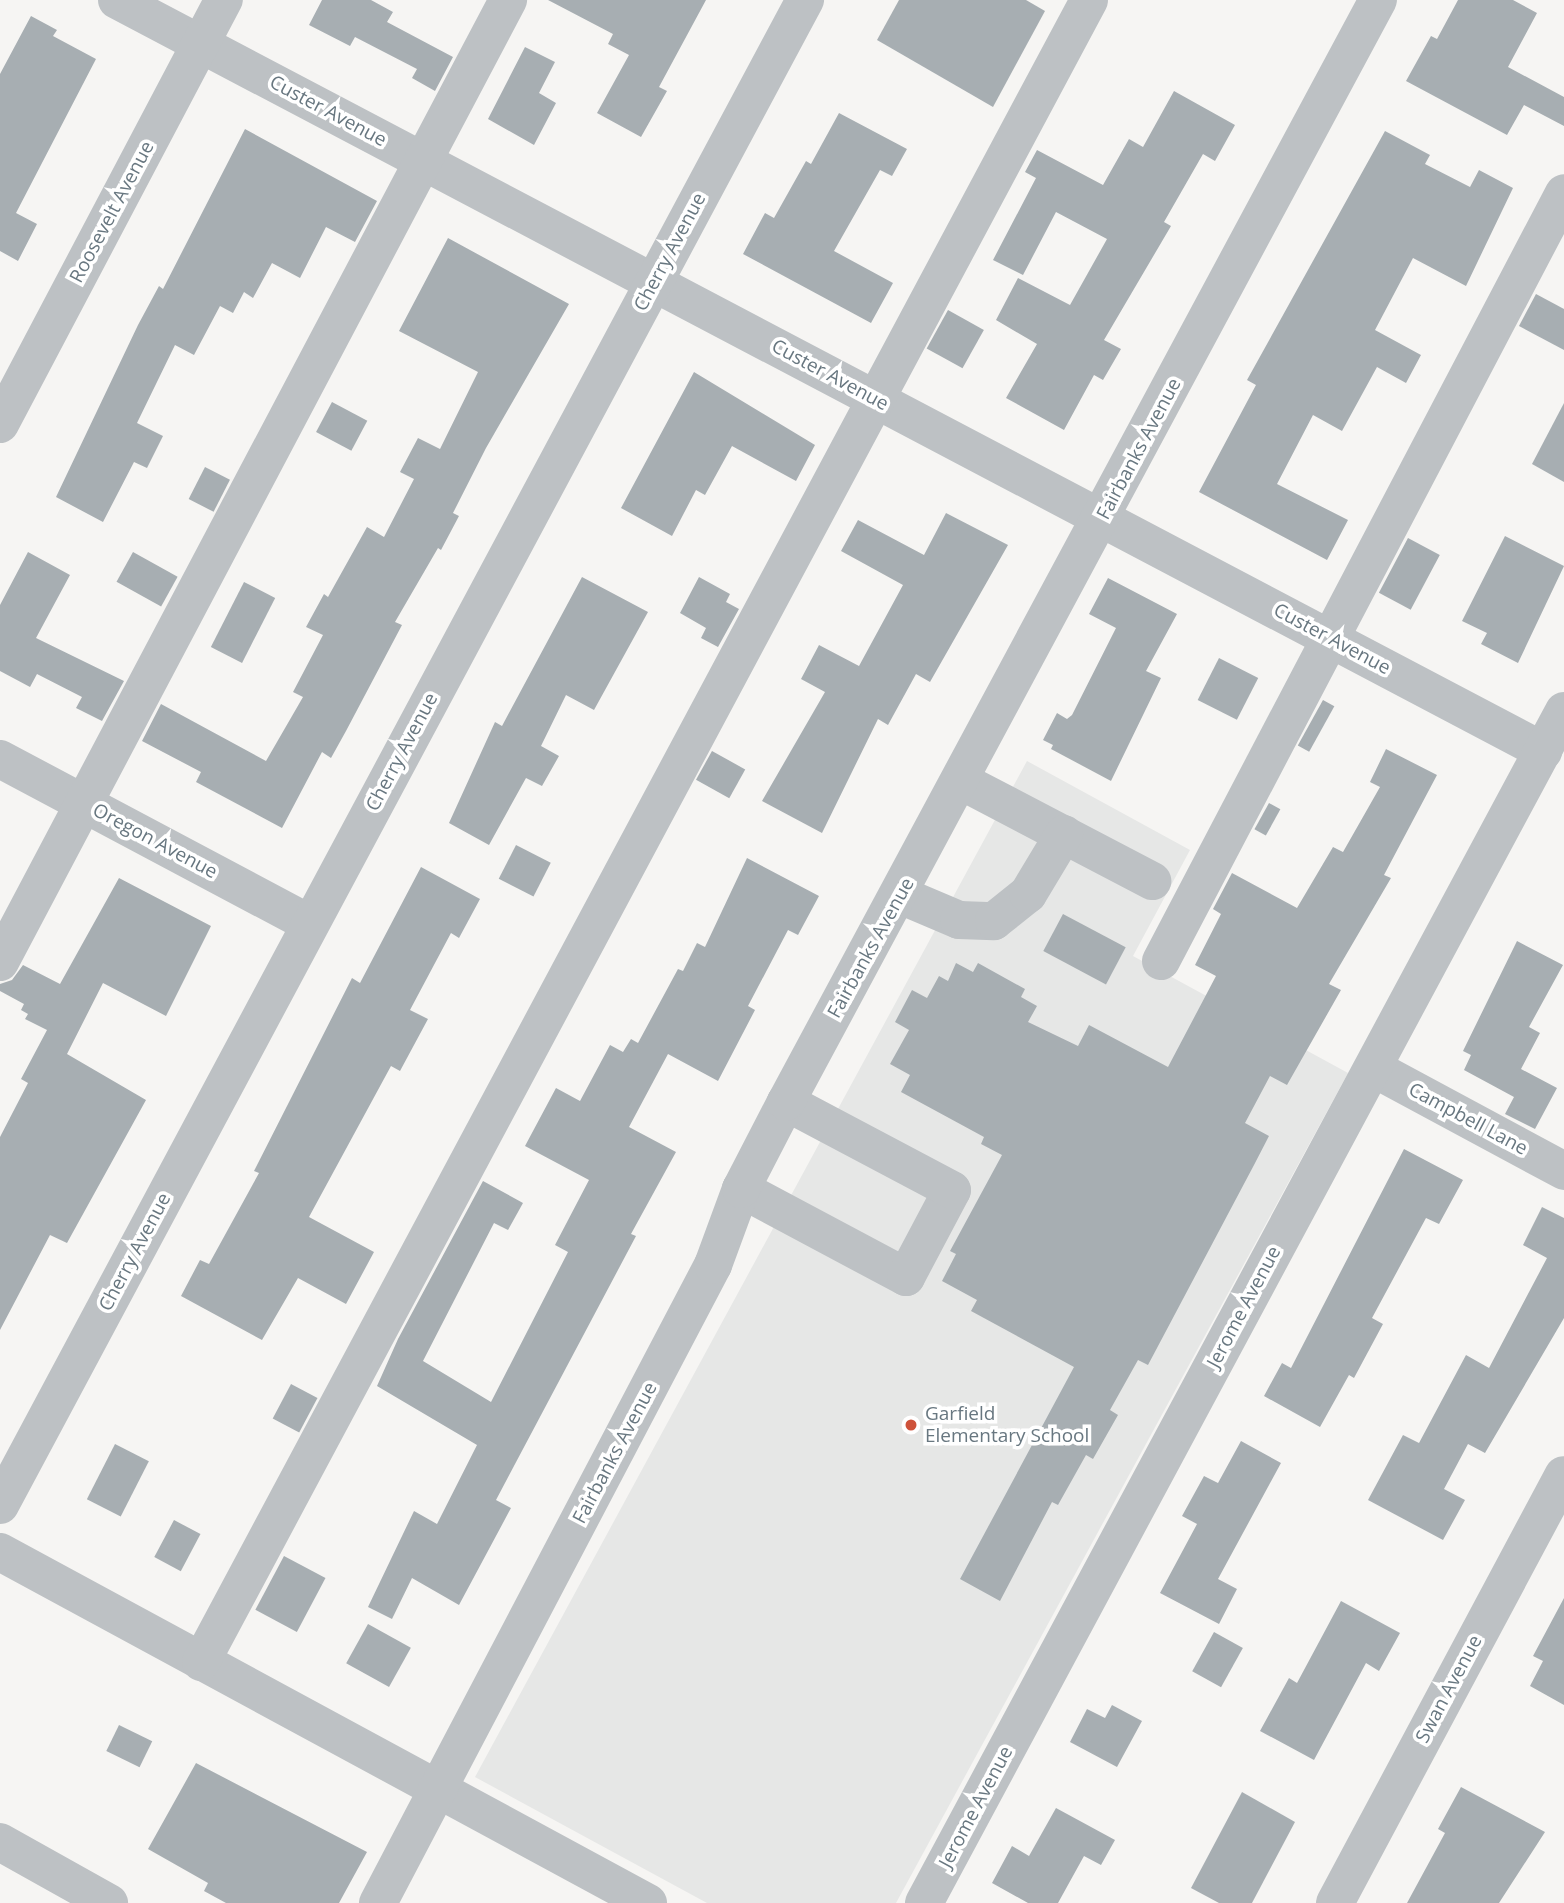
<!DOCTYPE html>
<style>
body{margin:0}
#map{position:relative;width:1564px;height:1903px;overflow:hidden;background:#f6f5f3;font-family:"Open Sans",sans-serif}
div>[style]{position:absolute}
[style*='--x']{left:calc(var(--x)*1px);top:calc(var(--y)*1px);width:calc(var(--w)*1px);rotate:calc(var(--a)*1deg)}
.built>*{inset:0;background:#e6e7e6}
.building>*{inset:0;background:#a7aeb2;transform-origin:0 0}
.minor>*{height:38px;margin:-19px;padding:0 19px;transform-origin:19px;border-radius:19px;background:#bdc1c4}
.dots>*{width:19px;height:19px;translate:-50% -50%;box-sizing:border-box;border:4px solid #fff;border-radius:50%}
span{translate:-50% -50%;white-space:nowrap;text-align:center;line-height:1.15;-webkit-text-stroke:7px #fff;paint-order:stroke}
.street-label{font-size:19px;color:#687780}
.poi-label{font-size:19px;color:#687780}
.left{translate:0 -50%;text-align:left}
</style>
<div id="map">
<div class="built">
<div style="clip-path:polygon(1027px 761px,1190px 850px,1133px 956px,1348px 1073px,896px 1903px,707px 1903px,475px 1777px)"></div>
</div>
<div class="building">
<div style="clip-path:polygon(322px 0,371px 0,393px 12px,387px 22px,453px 57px,435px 91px,412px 78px,417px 69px,355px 37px,350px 46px,309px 25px)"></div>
<div style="clip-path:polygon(548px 0,706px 0,659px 87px,667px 91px,641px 137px,597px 113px,629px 55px,608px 44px,613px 34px)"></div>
<div style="clip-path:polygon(899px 0,1026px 0,1045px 11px,993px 107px,877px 40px)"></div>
<div style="clip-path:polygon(1458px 0,1513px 0,1537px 13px,1508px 67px,1564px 97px,1564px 126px,1524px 105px,1507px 135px,1406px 81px,1431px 36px,1437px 39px)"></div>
<div style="clip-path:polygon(31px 16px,57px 30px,53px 36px,96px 59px,16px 213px,37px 224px,18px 261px,0 251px,0 74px)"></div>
<div style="clip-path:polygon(525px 47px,555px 62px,539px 93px,556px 103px,534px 145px,488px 119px)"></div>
<div style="clip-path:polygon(1174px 91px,1235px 125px,1215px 161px,1203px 154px,1164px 222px,1171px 226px,1104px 340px,1121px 349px,1103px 380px,1094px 375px,1064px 430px,1006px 398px,1037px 344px,996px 320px,1018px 278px,1070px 305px,1107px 239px,1056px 212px,1023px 275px,993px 260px,1036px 178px,1025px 172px,1037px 150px,1103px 185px,1129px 139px,1143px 147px)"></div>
<div style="clip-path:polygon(839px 113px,907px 149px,892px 176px,880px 170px,834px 251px,893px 283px,871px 323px,743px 254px,765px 213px,774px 218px,806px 161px,811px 164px)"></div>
<div style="clip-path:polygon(245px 129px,377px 201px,355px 242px,326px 227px,300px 278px,272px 263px,253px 298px,244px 292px,233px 313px,220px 306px,194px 355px,175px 345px,137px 423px,163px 436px,147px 468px,134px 462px,103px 522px,56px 497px,138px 325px,159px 286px,163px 289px)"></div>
<div style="clip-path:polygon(1385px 131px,1430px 155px,1425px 164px,1470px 187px,1479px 170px,1513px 188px,1466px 286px,1413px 258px,1375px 330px,1421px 355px,1406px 383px,1377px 367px,1342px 431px,1313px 415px,1277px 484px,1348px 520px,1327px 560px,1199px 492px,1256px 385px,1247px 380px)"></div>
<div style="clip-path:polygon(448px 238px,569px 304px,486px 448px,453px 513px,459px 516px,441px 550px,438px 548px,395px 622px,402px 625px,346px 731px,331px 758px,322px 752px,282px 828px,196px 782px,201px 772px,142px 741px,161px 704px,266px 761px,303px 697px,293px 692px,323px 635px,306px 627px,324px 594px,328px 597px,367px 527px,384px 537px,414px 479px,400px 472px,418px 438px,440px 449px,478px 372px,399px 331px)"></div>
<div style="clip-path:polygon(1536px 294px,1564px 309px,1564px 350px,1519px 326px)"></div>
<div style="left:948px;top:310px;width:41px;height:44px;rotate:29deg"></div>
<div style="clip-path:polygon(694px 372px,815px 445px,796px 481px,732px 446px,705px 495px,696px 490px,672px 536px,621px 508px)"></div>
<div style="left:332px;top:402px;width:40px;height:34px;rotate:28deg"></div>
<div style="clip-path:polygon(1564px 403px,1564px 482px,1532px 464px)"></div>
<div style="left:205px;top:467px;width:28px;height:36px;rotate:27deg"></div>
<div style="clip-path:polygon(946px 513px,1008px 545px,930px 682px,916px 674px,888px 725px,878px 719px,822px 833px,762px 801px,825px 692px,801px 679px,819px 645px,859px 666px,903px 585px,841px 551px,858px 520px,924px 555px)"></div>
<div style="clip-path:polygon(1505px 536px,1564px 566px,1518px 663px,1481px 644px,1487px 633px,1462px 621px)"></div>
<div style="left:1408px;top:538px;width:36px;height:62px;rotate:28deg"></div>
<div style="clip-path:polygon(28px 552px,70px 575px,36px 638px,124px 681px,102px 721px,76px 708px,82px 697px,37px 674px,30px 687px,0 671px,0 605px)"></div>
<div style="left:133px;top:552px;width:51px;height:34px;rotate:29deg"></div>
<div style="clip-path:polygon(582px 577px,648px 612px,594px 710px,566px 695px,541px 746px,559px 756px,542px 786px,526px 778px,489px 845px,449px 823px,495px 722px,502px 726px)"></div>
<div style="clip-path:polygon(699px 577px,730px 594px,726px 602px,739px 609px,718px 647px,701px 638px,706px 628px,680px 613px)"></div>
<div style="clip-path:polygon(1108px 578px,1177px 614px,1146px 671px,1161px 678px,1111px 781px,1051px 749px,1053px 745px,1043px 740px,1057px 713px,1067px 719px,1072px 715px,1116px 628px,1089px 614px)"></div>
<div style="left:244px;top:582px;width:35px;height:73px;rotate:27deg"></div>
<div style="left:1219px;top:658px;width:44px;height:47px;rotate:27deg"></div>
<div style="left:1323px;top:700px;width:13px;height:52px;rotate:29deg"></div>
<div style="clip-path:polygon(1386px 749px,1437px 775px,1384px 875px,1391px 878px,1329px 984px,1341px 990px,1287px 1085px,1270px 1076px,1245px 1123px,1269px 1136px,1254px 1165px,1148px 1365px,1138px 1360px,1110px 1410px,1118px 1415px,1093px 1459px,1086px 1455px,1058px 1505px,1052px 1502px,1000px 1601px,960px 1579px,1074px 1367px,971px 1311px,977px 1300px,942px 1281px,956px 1254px,950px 1251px,1002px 1155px,981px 1144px,984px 1137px,901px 1092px,910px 1075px,890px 1064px,909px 1030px,895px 1022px,912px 990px,927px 998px,939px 976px,948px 981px,956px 963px,973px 972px,978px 963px,1025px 989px,1021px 997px,1037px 1006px,1028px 1022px,1078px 1046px,1089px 1025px,1168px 1067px,1216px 976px,1195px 965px,1221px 914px,1213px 909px,1232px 873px,1297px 908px,1333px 847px,1343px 852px,1380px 787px,1370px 782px)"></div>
<div style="left:712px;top:751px;width:38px;height:33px;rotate:29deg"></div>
<div style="left:1269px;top:803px;width:13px;height:30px;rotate:29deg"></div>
<div style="left:516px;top:845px;width:39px;height:38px;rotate:27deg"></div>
<div style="clip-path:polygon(747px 858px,819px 896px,798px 935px,788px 930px,748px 1006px,755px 1010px,718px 1081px,668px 1054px,629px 1127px,676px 1152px,631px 1234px,636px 1236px,496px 1500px,511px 1508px,459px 1605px,412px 1578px,392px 1619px,368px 1607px,414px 1511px,437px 1524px,477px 1445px,377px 1386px,398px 1339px,483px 1181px,523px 1203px,508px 1230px,494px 1223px,423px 1361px,491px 1402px,568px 1252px,555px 1245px,589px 1180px,525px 1146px,556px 1088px,580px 1101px,610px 1045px,623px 1052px,631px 1039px,638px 1043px,678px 969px,683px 971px,697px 943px,705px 947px)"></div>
<div style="clip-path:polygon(421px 867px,480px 899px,459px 938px,451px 933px,410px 1010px,428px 1019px,400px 1071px,391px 1066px,309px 1217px,374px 1252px,346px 1304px,298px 1278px,262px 1340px,181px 1296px,200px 1260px,209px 1264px,259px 1173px,254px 1171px,352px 978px,360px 983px)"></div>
<div style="clip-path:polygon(119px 878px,211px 926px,166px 1016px,103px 983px,67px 1054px,146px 1100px,67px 1243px,50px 1235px,0 1330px,0 1137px,28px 1083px,21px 1079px,47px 1030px,25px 1019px,28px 1014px,21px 1010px,24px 1004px,0 991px,0 984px,12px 980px,23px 965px,60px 984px)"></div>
<div style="left:1063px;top:914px;width:71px;height:42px;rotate:28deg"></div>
<div style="clip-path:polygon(1517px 941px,1563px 965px,1529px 1027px,1540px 1033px,1521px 1069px,1557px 1088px,1535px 1129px,1505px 1114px,1514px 1097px,1464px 1070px,1471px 1055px,1463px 1051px)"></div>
<div style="clip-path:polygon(1404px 1149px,1463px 1180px,1439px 1224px,1426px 1218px,1372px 1318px,1383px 1324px,1354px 1378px,1349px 1375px,1320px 1427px,1264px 1396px,1282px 1363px,1291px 1368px)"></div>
<div style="clip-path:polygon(1542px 1207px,1564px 1218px,1564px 1318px,1485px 1453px,1468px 1444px,1444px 1489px,1465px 1500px,1443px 1540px,1368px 1500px,1403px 1435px,1419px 1443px,1466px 1355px,1489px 1368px,1547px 1258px,1523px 1245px)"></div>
<div style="left:291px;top:1384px;width:30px;height:39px;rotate:28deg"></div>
<div style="clip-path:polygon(1241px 1441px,1281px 1463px,1218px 1579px,1237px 1589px,1219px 1624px,1160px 1593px,1197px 1524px,1182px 1516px,1204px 1476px,1218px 1483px)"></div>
<div style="left:115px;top:1444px;width:38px;height:62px;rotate:27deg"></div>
<div style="left:174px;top:1520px;width:30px;height:42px;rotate:28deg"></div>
<div style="left:284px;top:1556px;width:47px;height:61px;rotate:28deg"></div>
<div style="clip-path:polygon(1564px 1598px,1564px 1705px,1530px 1686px,1543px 1661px,1533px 1656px)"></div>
<div style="clip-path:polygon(1341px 1601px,1400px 1633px,1379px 1671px,1366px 1663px,1314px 1760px,1260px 1731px,1289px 1678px,1297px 1683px)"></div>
<div style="left:368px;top:1624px;width:49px;height:45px;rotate:29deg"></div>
<div style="left:1214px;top:1632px;width:33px;height:45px;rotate:29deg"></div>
<div style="clip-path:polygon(1112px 1705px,1142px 1721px,1117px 1767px,1070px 1742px,1087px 1709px,1105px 1718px)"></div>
<div style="left:119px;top:1725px;width:37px;height:29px;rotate:26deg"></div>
<div style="clip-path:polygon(196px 1763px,367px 1852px,339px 1903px,226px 1903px,204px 1891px,208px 1883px,148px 1849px)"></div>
<div style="clip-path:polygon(1461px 1787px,1545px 1832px,1499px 1903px,1407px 1903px,1445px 1833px,1438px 1829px)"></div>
<div style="clip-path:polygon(1242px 1792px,1295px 1822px,1252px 1903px,1219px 1903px,1191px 1888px)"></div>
<div style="clip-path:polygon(1056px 1808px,1115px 1840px,1101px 1865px,1084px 1856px,1058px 1903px,1028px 1903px,992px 1883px,1012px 1846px,1029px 1856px)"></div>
</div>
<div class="minor">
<div style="--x:117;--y:0;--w:1612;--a:27.77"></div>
<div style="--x:0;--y:424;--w:480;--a:-62.2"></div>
<div style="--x:0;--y:759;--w:351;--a:28"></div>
<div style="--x:961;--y:781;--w:216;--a:27.6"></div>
<div style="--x:900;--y:895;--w:64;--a:23"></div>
<div style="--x:959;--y:920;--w:35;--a:2"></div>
<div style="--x:994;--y:921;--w:43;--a:-38.5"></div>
<div style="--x:1028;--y:894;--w:70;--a:-59"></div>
<div style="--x:1161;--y:961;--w:867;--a:-62.31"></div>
<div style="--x:0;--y:962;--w:1088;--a:-62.16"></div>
<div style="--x:1373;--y:1068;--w:217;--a:28.3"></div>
<div style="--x:741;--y:1189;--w:187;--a:28.1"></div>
<div style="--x:906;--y:1277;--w:98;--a:-62.1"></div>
<div style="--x:952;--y:1190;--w:188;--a:-152.1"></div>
<div style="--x:0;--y:1505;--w:1707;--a:-61.86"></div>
<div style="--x:0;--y:1552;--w:737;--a:28.44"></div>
<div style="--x:201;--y:1662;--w:1884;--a:-61.88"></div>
<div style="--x:0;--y:1842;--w:125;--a:29.2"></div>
<div style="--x:378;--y:1903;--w:721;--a:-62.3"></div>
<div style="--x:713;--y:1265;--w:81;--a:-69.8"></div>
<div style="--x:741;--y:1189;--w:98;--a:-62.7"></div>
<div style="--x:786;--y:1102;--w:1251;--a:-61.76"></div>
<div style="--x:924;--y:1903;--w:1353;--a:-61.77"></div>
<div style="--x:1335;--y:1903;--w:485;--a:-61.9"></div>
</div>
<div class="dots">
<div style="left:911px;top:1425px;background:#ce523a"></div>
</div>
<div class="street-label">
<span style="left:328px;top:111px;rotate:28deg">Custer Avenue</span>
<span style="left:112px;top:212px;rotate:-62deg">Roosevelt Avenue</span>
<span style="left:670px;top:252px;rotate:-62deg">Cherry Avenue</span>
<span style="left:830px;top:375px;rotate:28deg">Custer Avenue</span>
<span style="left:1139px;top:449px;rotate:-62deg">Fairbanks Avenue</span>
<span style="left:1332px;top:639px;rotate:28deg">Custer Avenue</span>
<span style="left:402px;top:752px;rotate:-62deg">Cherry Avenue</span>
<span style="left:155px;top:841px;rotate:28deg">Oregon Avenue</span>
<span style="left:871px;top:948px;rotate:-61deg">Fairbanks Avenue</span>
<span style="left:1468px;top:1119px;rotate:28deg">Campbell Lane</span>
<span style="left:135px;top:1252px;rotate:-62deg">Cherry Avenue</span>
<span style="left:1244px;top:1307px;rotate:-62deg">Jerome Avenue</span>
<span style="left:615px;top:1453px;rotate:-62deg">Fairbanks Avenue</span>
<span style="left:1449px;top:1689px;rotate:-62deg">Swan Avenue</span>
<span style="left:976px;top:1807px;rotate:-62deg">Jerome Avenue</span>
</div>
<div class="poi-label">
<span class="left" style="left:925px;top:1425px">Garfield<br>Elementary School</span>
</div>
</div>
